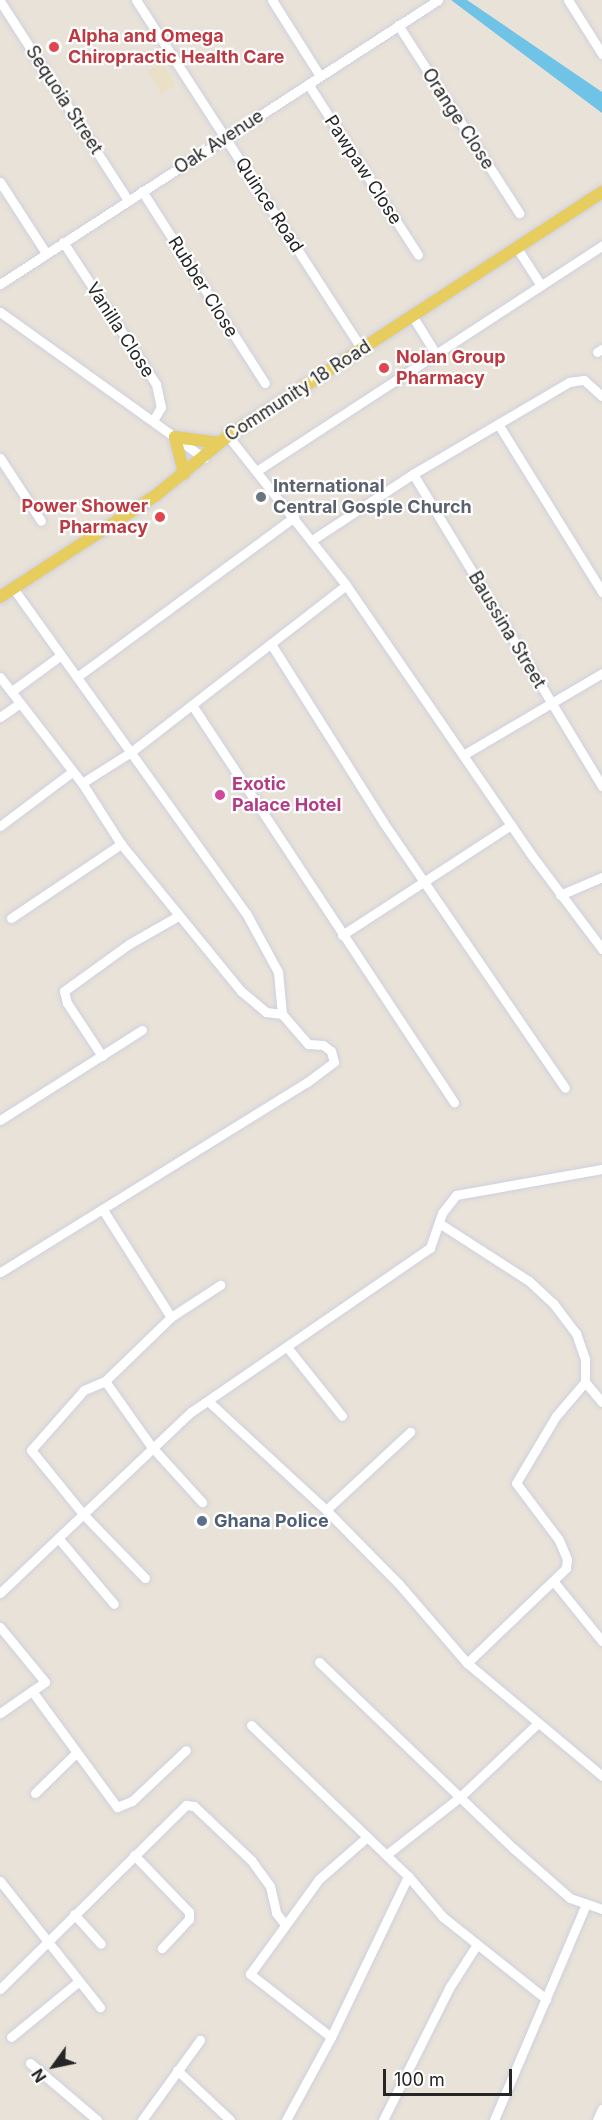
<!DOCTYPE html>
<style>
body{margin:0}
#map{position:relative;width:602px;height:2120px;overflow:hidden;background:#e9e2d8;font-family:Inter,sans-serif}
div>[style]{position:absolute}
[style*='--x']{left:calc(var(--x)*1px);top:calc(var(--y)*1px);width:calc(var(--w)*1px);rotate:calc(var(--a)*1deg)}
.education>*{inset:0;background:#eae0c8;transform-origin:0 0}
.water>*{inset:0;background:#6fc3e6}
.roads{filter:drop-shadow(0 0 2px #ced0df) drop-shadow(0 0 2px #ced0df)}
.minor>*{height:9px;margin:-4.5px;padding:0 4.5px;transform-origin:4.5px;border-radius:4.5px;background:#fff}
.major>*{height:12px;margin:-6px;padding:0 6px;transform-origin:6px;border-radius:6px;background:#e7cc5e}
.dots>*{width:16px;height:16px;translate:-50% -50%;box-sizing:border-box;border:3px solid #fff;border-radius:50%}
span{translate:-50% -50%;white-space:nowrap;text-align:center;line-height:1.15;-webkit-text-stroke:4.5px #fff;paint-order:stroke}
.health-label{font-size:18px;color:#be3a42;font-weight:700}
.left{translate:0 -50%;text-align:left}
.right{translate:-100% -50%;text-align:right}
.street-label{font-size:18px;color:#262626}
.worship-label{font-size:18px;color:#5b616d;font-weight:700}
.hotel-label{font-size:18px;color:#b23c85;font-weight:700}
.service-label{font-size:18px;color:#4e5e75;font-weight:700}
.north{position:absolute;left:24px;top:2036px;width:60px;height:60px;-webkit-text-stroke:4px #fff;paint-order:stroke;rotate:237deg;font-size:16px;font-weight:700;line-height:24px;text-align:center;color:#262626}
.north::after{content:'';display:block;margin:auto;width:21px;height:27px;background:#262626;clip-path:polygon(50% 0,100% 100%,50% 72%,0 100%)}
.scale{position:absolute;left:383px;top:2069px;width:129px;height:27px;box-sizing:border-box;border:3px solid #262626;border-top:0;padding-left:8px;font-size:18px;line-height:21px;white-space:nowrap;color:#262626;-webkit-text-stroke:4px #fff;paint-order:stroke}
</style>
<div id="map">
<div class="education">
<div style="left:162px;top:62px;width:27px;height:17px;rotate:59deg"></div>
</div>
<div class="water">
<div style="clip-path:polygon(451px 0,467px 0,602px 92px,602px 113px)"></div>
</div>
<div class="roads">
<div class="minor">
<div style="--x:136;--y:0;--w:416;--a:57.1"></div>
<div style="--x:272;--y:0;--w:90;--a:57.7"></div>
<div style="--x:568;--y:0;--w:64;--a:57.8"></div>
<div style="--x:0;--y:1;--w:237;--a:57.3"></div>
<div style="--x:398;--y:25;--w:224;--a:57.2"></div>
<div style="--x:308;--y:84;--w:203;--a:57.2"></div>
<div style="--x:0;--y:182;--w:85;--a:57.1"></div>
<div style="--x:142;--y:191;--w:228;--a:57.4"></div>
<div style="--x:63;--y:242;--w:170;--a:56.8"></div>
<div style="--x:156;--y:384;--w:24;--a:78"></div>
<div style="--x:161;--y:407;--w:16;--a:120"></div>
<div style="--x:517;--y:248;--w:43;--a:57.4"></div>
<div style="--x:0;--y:284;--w:522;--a:-32.96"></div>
<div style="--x:0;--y:312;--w:251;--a:35.6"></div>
<div style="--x:413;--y:317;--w:44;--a:58.1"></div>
<div style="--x:597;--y:352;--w:6;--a:-31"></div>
<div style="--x:498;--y:424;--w:198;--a:58.2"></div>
<div style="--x:228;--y:436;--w:190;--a:51.6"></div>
<div style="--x:346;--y:585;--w:325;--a:55.5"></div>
<div style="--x:530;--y:853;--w:120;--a:53.1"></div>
<div style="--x:0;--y:458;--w:75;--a:56.9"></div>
<div style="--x:258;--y:470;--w:411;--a:-33.1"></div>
<div style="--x:413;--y:474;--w:365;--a:58.8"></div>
<div style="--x:312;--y:540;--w:121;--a:-33.2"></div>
<div style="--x:413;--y:474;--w:181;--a:-30.5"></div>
<div style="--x:569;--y:382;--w:15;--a:-8"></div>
<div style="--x:584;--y:380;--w:24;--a:42"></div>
<div style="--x:13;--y:588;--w:400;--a:54.4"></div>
<div style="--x:246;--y:913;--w:67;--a:61.5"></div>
<div style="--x:278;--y:972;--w:42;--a:84.6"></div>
<div style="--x:271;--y:644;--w:210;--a:57.8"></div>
<div style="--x:383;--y:822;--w:322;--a:55.6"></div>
<div style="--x:0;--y:677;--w:134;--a:52.3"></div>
<div style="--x:82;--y:783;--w:72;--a:57.4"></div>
<div style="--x:121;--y:844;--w:190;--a:50.8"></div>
<div style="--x:241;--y:991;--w:33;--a:40"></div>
<div style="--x:266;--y:1012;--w:16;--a:7"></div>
<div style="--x:282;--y:1014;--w:40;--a:49"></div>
<div style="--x:308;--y:1044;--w:15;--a:4"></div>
<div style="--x:323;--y:1045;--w:10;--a:37"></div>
<div style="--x:331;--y:1051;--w:11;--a:75"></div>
<div style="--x:334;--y:1062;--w:34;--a:143"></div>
<div style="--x:307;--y:1082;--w:361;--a:148.2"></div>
<div style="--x:77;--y:677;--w:270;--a:-36.4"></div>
<div style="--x:12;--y:691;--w:59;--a:-36.1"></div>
<div style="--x:192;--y:705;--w:476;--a:56.6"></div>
<div style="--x:0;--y:717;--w:24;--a:-35"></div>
<div style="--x:463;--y:755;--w:161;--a:-30.5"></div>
<div style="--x:82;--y:783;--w:58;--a:-32.3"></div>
<div style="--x:131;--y:752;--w:272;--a:-37.8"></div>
<div style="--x:0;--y:826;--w:90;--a:-36.9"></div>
<div style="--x:560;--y:895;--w:46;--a:-23.2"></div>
<div style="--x:11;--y:918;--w:133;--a:-33.9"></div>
<div style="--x:342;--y:935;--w:202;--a:-33.1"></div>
<div style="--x:102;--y:1056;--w:64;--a:-123.4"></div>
<div style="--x:67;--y:1003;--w:12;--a:-104"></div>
<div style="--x:64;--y:991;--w:80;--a:-35.9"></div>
<div style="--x:129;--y:944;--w:56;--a:-29.7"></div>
<div style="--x:0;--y:1120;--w:168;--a:-32.4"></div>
<div style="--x:103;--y:1210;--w:127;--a:57.6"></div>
<div style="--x:439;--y:1223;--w:107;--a:32.8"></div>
<div style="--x:529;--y:1281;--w:33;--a:43"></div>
<div style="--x:553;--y:1303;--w:38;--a:53"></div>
<div style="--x:576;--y:1333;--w:28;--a:71"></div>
<div style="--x:585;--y:1359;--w:23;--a:90"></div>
<div style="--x:585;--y:1382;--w:26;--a:50"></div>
<div style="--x:287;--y:1347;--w:88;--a:51.4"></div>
<div style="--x:105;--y:1381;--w:80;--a:54.7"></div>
<div style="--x:151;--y:1446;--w:76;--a:47.7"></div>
<div style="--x:208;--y:1401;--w:161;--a:42.7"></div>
<div style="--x:326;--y:1510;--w:104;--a:45.4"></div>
<div style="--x:399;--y:1584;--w:104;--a:49.3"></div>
<div style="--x:467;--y:1663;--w:176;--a:39.9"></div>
<div style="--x:326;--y:1510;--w:115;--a:-42.9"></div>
<div style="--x:59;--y:1539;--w:85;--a:49.8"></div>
<div style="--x:145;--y:1578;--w:89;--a:-134.1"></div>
<div style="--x:83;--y:1514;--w:82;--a:-129.1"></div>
<div style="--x:31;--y:1450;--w:80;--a:-48.5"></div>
<div style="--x:84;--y:1390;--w:23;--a:-23"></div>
<div style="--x:105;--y:1381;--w:92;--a:-44.1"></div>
<div style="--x:171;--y:1317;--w:59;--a:-33.1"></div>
<div style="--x:554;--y:1582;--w:76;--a:50.9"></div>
<div style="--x:0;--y:1593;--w:263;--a:-43.5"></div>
<div style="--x:191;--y:1412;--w:290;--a:-34.5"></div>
<div style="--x:430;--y:1248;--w:37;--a:-71"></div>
<div style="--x:442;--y:1213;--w:23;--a:-52"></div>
<div style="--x:456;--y:1195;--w:148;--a:-10.1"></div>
<div style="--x:0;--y:1627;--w:71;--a:50.7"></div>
<div style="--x:45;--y:1682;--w:55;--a:145.4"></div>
<div style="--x:319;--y:1662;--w:269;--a:43.8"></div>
<div style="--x:513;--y:1848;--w:76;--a:41.3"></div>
<div style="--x:570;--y:1898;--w:34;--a:19"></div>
<div style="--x:467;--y:1663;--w:137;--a:-43.8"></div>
<div style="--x:566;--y:1568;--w:9;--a:-84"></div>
<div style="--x:567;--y:1559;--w:21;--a:-113"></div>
<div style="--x:559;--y:1540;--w:71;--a:-127"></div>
<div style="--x:516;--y:1483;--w:78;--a:-59.2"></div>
<div style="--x:556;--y:1416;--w:45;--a:-49.5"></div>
<div style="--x:32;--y:1691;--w:144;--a:53.8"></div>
<div style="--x:117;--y:1807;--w:16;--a:-22"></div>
<div style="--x:132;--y:1801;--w:74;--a:-43.4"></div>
<div style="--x:251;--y:1725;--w:218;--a:43.9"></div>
<div style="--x:408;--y:1876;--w:54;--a:49.5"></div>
<div style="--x:443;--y:1917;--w:132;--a:38.5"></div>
<div style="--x:35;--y:1793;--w:56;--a:-44.3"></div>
<div style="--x:134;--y:1855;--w:79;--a:46"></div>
<div style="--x:189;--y:1912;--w:7;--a:90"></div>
<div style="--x:189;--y:1919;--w:40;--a:133"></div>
<div style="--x:386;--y:1855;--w:94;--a:-38.1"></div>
<div style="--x:460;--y:1797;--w:106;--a:-43.5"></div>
<div style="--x:0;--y:1881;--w:161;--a:51.6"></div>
<div style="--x:74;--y:1914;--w:40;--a:48"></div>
<div style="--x:0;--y:1989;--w:262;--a:-44.7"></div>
<div style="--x:186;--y:1805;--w:8;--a:7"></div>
<div style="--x:194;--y:1806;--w:79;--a:43.5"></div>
<div style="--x:251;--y:1860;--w:32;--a:54"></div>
<div style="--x:270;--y:1886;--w:28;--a:77"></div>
<div style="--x:276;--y:1913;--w:14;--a:51"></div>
<div style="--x:11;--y:2037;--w:87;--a:-39.4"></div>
<div style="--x:331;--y:2037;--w:103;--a:-142.1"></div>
<div style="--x:250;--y:1974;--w:117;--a:-54"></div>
<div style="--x:319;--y:1879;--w:64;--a:-41.2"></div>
<div style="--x:30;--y:2063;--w:88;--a:40.4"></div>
<div style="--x:177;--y:2070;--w:73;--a:43.3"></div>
<div style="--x:142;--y:2120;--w:99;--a:-54.1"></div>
<div style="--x:286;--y:2120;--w:94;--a:-61.5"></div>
<div style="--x:331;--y:2037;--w:178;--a:-64.4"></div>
<div style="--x:383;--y:2120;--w:148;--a:-63.4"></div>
<div style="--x:449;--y:1988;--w:50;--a:-57.3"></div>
<div style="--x:494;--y:2120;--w:235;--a:-66.9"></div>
<div style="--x:597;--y:2120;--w:12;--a:-66"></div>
</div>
<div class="major">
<div style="--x:175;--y:437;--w:45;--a:7.6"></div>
<div style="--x:175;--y:437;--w:38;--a:76"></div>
<div style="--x:0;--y:597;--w:185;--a:-33.1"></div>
<div style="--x:155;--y:496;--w:94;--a:-39.4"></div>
<div style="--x:228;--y:436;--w:447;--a:-33.1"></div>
</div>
</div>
<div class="dots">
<div style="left:54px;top:47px;background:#e0444e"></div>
<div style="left:384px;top:368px;background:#e0444e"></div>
<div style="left:261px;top:497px;background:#6b7280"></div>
<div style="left:160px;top:517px;background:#e0444e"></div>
<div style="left:220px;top:795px;background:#d1479c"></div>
<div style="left:202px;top:1521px;background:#5c6f8a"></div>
</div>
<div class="health-label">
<span class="left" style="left:68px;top:47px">Alpha and Omega<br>Chiropractic Health Care</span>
<span class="left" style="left:396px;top:368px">Nolan Group<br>Pharmacy</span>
<span class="right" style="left:148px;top:517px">Power Shower<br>Pharmacy</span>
</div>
<div class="street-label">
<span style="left:64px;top:100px;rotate:57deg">Sequoia Street</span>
<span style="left:458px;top:119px;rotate:57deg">Orange Close</span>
<span style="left:219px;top:142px;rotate:-33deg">Oak Avenue</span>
<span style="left:363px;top:170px;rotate:57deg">Pawpaw Close</span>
<span style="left:269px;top:205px;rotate:57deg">Quince Road</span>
<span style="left:203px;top:287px;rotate:58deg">Rubber Close</span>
<span style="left:120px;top:330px;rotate:57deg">Vanilla Close</span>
<span style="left:298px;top:391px;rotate:-33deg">Community 18 Road</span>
<span style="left:507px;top:630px;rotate:59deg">Baussina Street</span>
</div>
<div class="worship-label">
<span class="left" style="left:273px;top:497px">International<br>Central Gosple Church</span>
</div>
<div class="hotel-label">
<span class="left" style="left:232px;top:795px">Exotic<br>Palace Hotel</span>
</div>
<div class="service-label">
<span class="left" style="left:214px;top:1521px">Ghana Police</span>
</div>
<div class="north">N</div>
<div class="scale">100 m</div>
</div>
